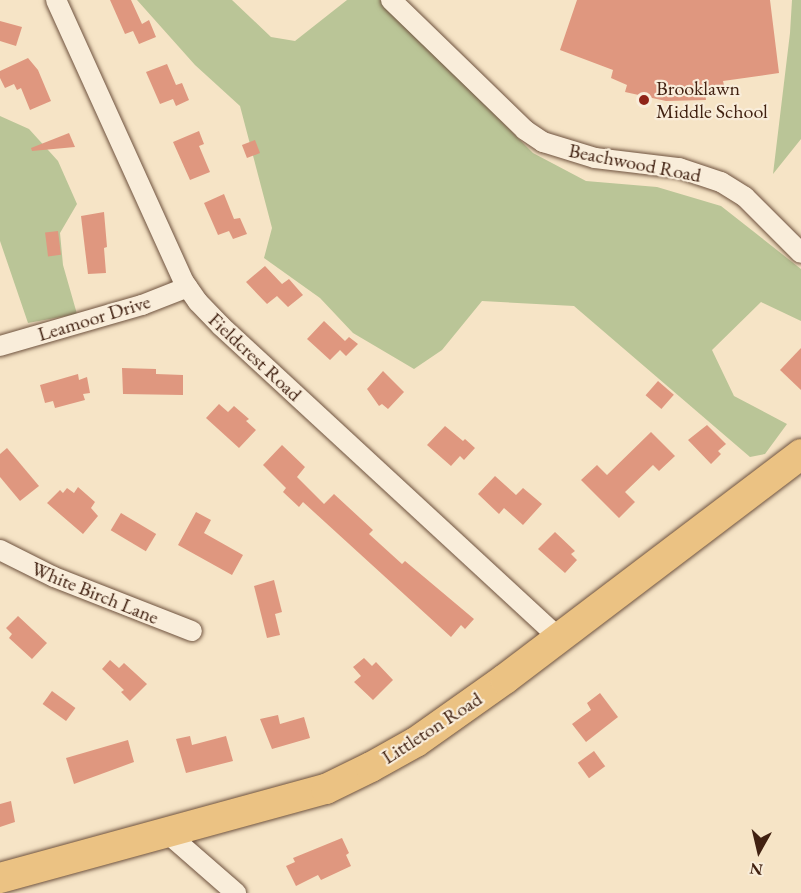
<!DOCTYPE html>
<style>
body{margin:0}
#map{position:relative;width:801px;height:893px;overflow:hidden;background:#f6e4c6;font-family:"EB Garamond",serif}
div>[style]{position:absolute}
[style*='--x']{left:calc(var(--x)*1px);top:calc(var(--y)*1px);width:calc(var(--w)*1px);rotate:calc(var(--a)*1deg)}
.green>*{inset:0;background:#bac597}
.building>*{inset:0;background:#df977f;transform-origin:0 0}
.roads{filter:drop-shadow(0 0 2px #6e523e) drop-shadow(0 0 2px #6e523e)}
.street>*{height:20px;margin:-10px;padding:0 10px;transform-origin:10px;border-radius:10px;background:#f9edda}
.primary>*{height:30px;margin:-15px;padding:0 15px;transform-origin:15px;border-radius:15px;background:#ebc283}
.dots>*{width:16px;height:16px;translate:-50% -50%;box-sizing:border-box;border:3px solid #f9edda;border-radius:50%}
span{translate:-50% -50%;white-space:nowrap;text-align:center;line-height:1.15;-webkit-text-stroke:4.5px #f9edda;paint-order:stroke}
.poi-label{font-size:20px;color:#412111}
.left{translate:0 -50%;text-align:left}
.street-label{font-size:20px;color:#412111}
.north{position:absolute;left:729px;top:821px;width:60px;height:60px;-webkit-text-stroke:4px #f9edda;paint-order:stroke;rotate:188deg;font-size:16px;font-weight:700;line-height:24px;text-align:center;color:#412111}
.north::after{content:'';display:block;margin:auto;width:21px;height:27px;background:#412111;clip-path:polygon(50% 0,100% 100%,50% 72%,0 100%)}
</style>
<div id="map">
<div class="green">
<div style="clip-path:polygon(137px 0,232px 0,271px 37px,295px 41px,347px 0,380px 0,533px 153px,586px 181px,657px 187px,721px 206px,801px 269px,801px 321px,761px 302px,712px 350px,734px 396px,787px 424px,765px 454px,750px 457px,574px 306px,482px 301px,442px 350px,414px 369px,353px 333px,320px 298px,264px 258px,272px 228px,240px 106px,195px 65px)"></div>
<div style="clip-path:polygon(792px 0,801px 0,801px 139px,773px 174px,790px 33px)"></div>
<div style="clip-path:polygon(0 116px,29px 129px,58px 161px,77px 204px,60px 233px,63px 265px,77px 314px,28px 323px,0 241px)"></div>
</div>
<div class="building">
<div style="clip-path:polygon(110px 0,131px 0,142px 24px,149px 20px,156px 37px,139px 44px,133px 31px,125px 34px)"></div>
<div style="clip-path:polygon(577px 0,770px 0,779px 73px,723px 81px,725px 90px,705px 91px,706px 100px,666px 101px,625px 92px,627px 85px,611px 78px,613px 70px,560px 50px)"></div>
<div style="clip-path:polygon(0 21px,22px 27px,16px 46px,0 41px)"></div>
<div style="clip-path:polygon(28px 58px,38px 70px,51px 101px,30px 110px,21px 88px,17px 90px,14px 84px,5px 88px,0 78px,0 71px)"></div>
<div style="clip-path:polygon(167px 64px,176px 85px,182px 83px,189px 100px,176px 106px,173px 99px,160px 104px,146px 72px)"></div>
<div style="clip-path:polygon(199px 131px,204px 144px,199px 146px,210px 172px,190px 180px,173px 142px)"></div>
<div style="clip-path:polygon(69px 133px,75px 147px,32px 151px,31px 148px)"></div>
<div style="left:255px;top:140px;width:14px;height:14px;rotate:69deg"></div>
<div style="clip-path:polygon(224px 194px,234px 219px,240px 218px,247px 234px,233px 239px,229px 231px,218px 235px,204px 203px)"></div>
<div style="clip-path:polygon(104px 212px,107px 247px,104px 248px,106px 273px,88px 274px,81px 216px)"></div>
<div style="left:58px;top:231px;width:24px;height:13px;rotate:83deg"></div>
<div style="clip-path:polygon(265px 266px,282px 284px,289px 279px,303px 295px,288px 307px,277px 296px,267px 304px,246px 282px)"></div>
<div style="clip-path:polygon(324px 321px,345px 341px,349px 337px,358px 344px,346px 356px,340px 350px,330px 360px,307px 339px)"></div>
<div style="clip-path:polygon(801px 348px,801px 390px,780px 370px)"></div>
<div style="clip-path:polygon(122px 368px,156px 369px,156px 374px,183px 375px,183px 395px,123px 394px)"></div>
<div style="clip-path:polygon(383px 371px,404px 392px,388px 409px,382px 404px,379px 406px,367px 389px)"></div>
<div style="clip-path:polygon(78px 374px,79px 380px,87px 377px,90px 393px,83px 394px,85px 400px,55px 408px,53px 401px,45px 403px,40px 385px)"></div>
<div style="left:658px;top:381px;width:21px;height:19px;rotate:41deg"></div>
<div style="clip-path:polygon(219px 404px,228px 412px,234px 406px,249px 419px,246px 421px,256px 430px,239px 448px,206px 418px)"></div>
<div style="clip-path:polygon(707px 425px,726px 444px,718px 451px,721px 454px,711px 464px,688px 440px)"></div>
<div style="clip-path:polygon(445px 426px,463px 441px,465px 439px,475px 448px,464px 460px,460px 456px,451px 466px,427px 445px)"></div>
<div style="clip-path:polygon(651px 432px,675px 456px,659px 471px,653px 465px,625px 492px,635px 502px,619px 518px,581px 480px,597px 465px,607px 475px)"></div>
<div style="clip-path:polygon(282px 445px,305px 467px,297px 477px,324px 504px,334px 494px,373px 530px,369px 534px,402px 564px,405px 561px,474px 619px,465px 629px,461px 625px,451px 637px,303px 502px,299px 507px,283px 492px,286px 488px,263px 465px)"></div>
<div style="clip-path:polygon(7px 448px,39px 486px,20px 501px,0 477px,0 454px)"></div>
<div style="clip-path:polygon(495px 476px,516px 495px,523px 488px,542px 504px,523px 525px,504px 508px,499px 514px,478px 494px)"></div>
<div style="clip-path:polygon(78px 487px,95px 502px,91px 508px,98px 516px,83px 534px,47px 503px,60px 490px,63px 493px,67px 488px,74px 493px)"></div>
<div style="clip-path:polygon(196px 512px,211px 520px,204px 533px,243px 555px,232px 575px,178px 545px)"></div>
<div style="left:121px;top:513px;width:41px;height:20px;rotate:31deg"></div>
<div style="clip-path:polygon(555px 532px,575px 551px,571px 554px,577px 560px,565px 573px,538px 549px)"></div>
<div style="clip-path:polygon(274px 580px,282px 612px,275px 614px,280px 635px,267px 638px,254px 586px)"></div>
<div style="clip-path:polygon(18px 616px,47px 643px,32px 659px,9px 638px,12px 634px,6px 628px)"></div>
<div style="clip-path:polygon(364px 658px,372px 666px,376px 662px,393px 680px,373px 700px,354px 682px,361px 676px,353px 667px)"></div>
<div style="clip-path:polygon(110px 660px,119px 668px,124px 663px,147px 684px,130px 701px,121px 692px,124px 690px,102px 669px)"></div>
<div style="left:52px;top:691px;width:29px;height:16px;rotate:36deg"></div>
<div style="clip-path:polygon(600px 693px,618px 717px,586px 742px,572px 724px,591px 710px,587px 703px)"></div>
<div style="clip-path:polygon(278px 715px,280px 724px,304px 717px,310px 738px,272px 749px,260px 719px)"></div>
<div style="clip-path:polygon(190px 736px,192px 745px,226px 736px,233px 761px,186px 773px,176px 739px)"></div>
<div style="clip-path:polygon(128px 740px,134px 762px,74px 784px,66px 758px)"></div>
<div style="left:594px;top:751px;width:19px;height:20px;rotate:54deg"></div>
<div style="clip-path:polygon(11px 801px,15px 822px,0 827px,0 804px)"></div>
<div style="clip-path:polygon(342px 838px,349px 853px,346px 855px,351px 866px,321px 880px,318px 875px,296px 886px,286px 866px,295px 862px,293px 858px)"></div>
</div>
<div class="roads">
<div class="street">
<div style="--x:56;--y:0;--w:310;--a:65.6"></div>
<div style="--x:184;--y:282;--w:24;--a:55"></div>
<div style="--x:198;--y:302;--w:33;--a:46"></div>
<div style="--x:221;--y:326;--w:460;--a:42.7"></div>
<div style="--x:391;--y:0;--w:187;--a:44.1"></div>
<div style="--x:525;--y:130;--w:22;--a:34"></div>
<div style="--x:543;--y:142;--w:54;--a:17.1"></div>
<div style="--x:595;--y:158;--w:85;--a:6.8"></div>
<div style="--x:679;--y:168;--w:44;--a:18.4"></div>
<div style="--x:721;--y:182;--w:28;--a:32"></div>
<div style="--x:745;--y:197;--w:79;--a:45"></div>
<div style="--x:0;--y:346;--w:148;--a:-16.1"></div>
<div style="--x:142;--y:305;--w:49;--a:-21.4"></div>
<div style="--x:0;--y:550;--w:60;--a:26.6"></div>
<div style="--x:54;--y:577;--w:148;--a:21.4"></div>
<div style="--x:166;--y:832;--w:93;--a:41.1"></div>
</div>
<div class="primary">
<div style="--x:0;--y:878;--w:338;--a:-15.3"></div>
<div style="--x:326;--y:789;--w:50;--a:-26.1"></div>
<div style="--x:371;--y:767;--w:51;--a:-29.1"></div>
<div style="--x:416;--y:742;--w:109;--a:-35.3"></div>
<div style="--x:505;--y:679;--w:372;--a:-37.2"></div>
</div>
</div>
<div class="dots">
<div style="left:644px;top:100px;background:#8f2418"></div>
</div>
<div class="poi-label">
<span class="left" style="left:656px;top:100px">Brooklawn<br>Middle School</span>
</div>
<div class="street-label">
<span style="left:635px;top:163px;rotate:11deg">Beachwood Road</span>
<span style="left:94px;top:318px;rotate:-17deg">Leamoor Drive</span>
<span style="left:255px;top:357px;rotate:43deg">Fieldcrest Road</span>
<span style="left:95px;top:593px;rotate:22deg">White Birch Lane</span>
<span style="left:432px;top:728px;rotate:-33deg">Littleton Road</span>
</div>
<div class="north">N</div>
</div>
